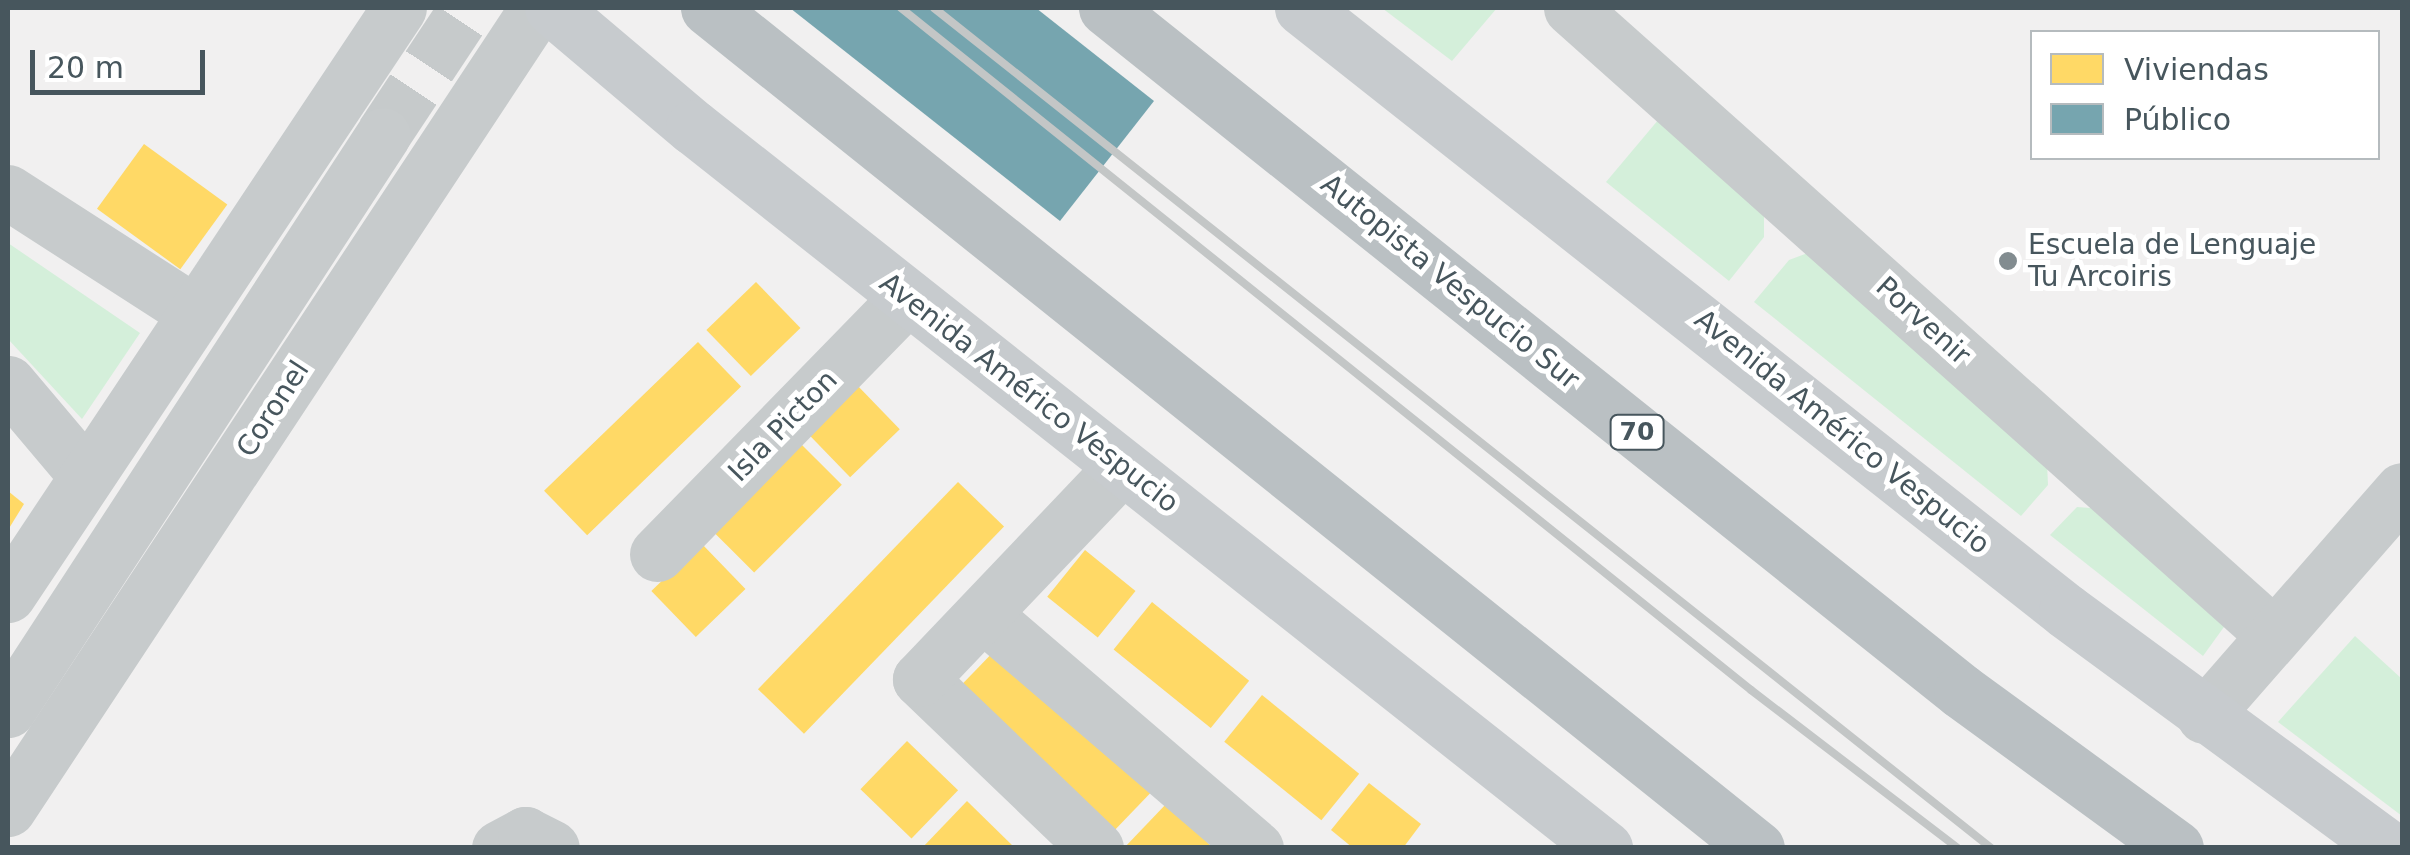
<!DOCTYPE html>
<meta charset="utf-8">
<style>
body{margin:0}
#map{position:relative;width:2410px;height:855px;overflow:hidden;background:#f1f0f0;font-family:"DejaVu Sans",sans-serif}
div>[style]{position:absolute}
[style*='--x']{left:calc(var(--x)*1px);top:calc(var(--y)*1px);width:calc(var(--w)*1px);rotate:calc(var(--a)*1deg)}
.green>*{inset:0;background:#d4efda}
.homes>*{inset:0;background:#ffd966;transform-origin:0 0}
.public>*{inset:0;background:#76a5af}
.tertiary-tunnel>*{height:55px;margin-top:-27.5px;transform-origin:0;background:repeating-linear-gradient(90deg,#c6cacb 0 55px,transparent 0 83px)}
.minor>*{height:55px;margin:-27.5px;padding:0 27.5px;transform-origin:27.5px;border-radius:27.5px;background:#c7cbcc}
.tertiary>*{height:55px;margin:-27.5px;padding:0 27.5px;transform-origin:27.5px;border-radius:27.5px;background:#c7cbcc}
.secondary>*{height:55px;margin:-27.5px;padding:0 27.5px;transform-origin:27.5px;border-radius:27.5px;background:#c7cbce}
.motorway>*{height:55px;margin:-27.5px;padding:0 27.5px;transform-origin:27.5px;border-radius:27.5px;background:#bac0c3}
.rail>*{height:8px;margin:-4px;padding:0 4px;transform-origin:4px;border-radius:4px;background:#c3c6c6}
.dots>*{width:28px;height:28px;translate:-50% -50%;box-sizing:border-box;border:5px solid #fff;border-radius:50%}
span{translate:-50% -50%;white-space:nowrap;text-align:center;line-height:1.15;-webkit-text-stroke:10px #fff;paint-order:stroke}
.shield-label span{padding:2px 8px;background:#fff;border:2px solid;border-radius:8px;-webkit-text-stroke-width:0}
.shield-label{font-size:25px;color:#47565d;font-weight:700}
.poi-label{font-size:28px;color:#47565d}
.left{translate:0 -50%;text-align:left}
.street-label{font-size:28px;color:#47565d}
.frame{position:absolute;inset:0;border:10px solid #47565d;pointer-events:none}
.legend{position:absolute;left:2030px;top:30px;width:350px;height:130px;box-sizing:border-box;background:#fff;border:2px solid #b5bbbe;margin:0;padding:12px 18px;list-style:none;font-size:30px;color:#47565d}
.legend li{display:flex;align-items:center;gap:20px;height:50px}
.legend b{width:50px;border:2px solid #b5bbbe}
.scale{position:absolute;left:30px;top:50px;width:175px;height:45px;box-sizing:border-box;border:5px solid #47565d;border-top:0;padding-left:12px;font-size:30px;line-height:35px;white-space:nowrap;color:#47565d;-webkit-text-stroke:8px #fff;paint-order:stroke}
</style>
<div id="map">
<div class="green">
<div style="clip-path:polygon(1382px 8px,1497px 8px,1452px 61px)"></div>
<div style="clip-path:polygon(1664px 113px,1764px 207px,1764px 237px,1729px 281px,1606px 182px)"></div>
<div style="clip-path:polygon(8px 243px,140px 333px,82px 419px,8px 339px)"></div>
<div style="clip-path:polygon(1813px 251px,2047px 463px,2048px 485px,2021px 516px,1754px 302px,1789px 260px)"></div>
<div style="clip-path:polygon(2077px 507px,2104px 509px,2229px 620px,2203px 656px,2050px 535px)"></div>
<div style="clip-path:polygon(2355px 636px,2402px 679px,2402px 816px,2278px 722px)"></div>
</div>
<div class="homes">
<div style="left:144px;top:144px;width:103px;height:80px;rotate:36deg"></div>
<div style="left:756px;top:282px;width:64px;height:69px;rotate:46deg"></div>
<div style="left:698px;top:342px;width:62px;height:214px;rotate:46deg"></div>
<div style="left:856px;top:384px;width:63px;height:69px;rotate:46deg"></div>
<div style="left:798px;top:441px;width:62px;height:124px;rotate:45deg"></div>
<div style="left:958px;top:482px;width:64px;height:288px;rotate:44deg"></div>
<div style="clip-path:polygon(8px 491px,24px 504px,8px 530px)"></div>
<div style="left:701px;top:543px;width:64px;height:69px;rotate:46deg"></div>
<div style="left:1085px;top:550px;width:65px;height:60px;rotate:39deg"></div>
<div style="left:1152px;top:602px;width:125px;height:61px;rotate:39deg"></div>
<div style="left:1002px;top:643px;width:211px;height:63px;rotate:44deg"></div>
<div style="left:1262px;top:695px;width:125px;height:60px;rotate:39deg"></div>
<div style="left:907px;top:741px;width:71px;height:67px;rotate:44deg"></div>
<div style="clip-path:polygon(1369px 783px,1421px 824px,1403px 848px,1353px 848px,1331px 830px)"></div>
<div style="clip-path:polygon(967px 801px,1015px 848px,922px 848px)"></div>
<div style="clip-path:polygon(1167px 803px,1213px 848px,1124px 848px)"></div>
</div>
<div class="public">
<div style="clip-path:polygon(790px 8px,1036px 8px,1154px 101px,1060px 221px)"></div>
</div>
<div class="tertiary-tunnel">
<div style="--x:383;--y:135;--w:152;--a:-56.5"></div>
</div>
<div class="minor">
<div style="--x:1571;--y:8;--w:942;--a:41.73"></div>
<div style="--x:8;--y:192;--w:221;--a:32.8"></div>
<div style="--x:8;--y:383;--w:119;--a:49.8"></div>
<div style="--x:657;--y:554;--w:359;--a:-45.7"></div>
<div style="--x:8;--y:595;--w:705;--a:-56.33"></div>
<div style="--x:985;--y:616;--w:357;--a:40.6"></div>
<div style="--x:2204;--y:716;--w:300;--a:-48.8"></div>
<div style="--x:8;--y:809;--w:960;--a:-56.56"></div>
<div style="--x:499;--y:848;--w:30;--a:-28"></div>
<div style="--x:525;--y:834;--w:30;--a:27"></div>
<div style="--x:1096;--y:848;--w:244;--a:-136.2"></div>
<div style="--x:920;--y:679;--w:293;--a:-46.4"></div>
</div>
<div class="tertiary">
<div style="--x:8;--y:710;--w:686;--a:-56.89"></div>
</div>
<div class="secondary">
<div style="--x:552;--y:8;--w:185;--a:40.2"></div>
<div style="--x:693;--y:127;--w:1163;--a:38.33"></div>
<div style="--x:1302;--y:8;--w:973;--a:38.28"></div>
<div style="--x:2066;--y:611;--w:401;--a:36.3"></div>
</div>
<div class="motorway">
<div style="--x:708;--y:8;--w:1344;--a:38.69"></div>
<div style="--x:1106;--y:8;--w:1094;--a:38.62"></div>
<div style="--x:1961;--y:691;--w:266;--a:36.1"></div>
</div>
<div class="rail">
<div style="--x:901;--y:8;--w:1090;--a:38.74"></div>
<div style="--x:1751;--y:690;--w:260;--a:37.4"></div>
<div style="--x:934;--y:8;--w:1350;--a:38.47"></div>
</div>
<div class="dots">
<div style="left:2008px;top:261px;background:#828c90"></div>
</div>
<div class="shield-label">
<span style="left:1637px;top:432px">70</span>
</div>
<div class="poi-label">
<span class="left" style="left:2028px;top:261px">Escuela de Lenguaje<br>Tu Arcoiris</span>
</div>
<div class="street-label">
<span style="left:1450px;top:282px;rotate:39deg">Autopista Vespucio Sur</span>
<span style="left:1923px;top:321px;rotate:42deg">Porvenir</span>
<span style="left:1029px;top:393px;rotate:38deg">Avenida Américo Vespucio</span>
<span style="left:273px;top:409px;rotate:-57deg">Coronel</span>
<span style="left:783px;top:426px;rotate:-46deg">Isla Picton</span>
<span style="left:1842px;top:432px;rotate:39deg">Avenida Américo Vespucio</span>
</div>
<div class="frame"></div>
<ul class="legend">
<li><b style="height:28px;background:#ffd966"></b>Viviendas</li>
<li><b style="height:28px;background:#76a5af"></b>Público</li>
</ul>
<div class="scale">20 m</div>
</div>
